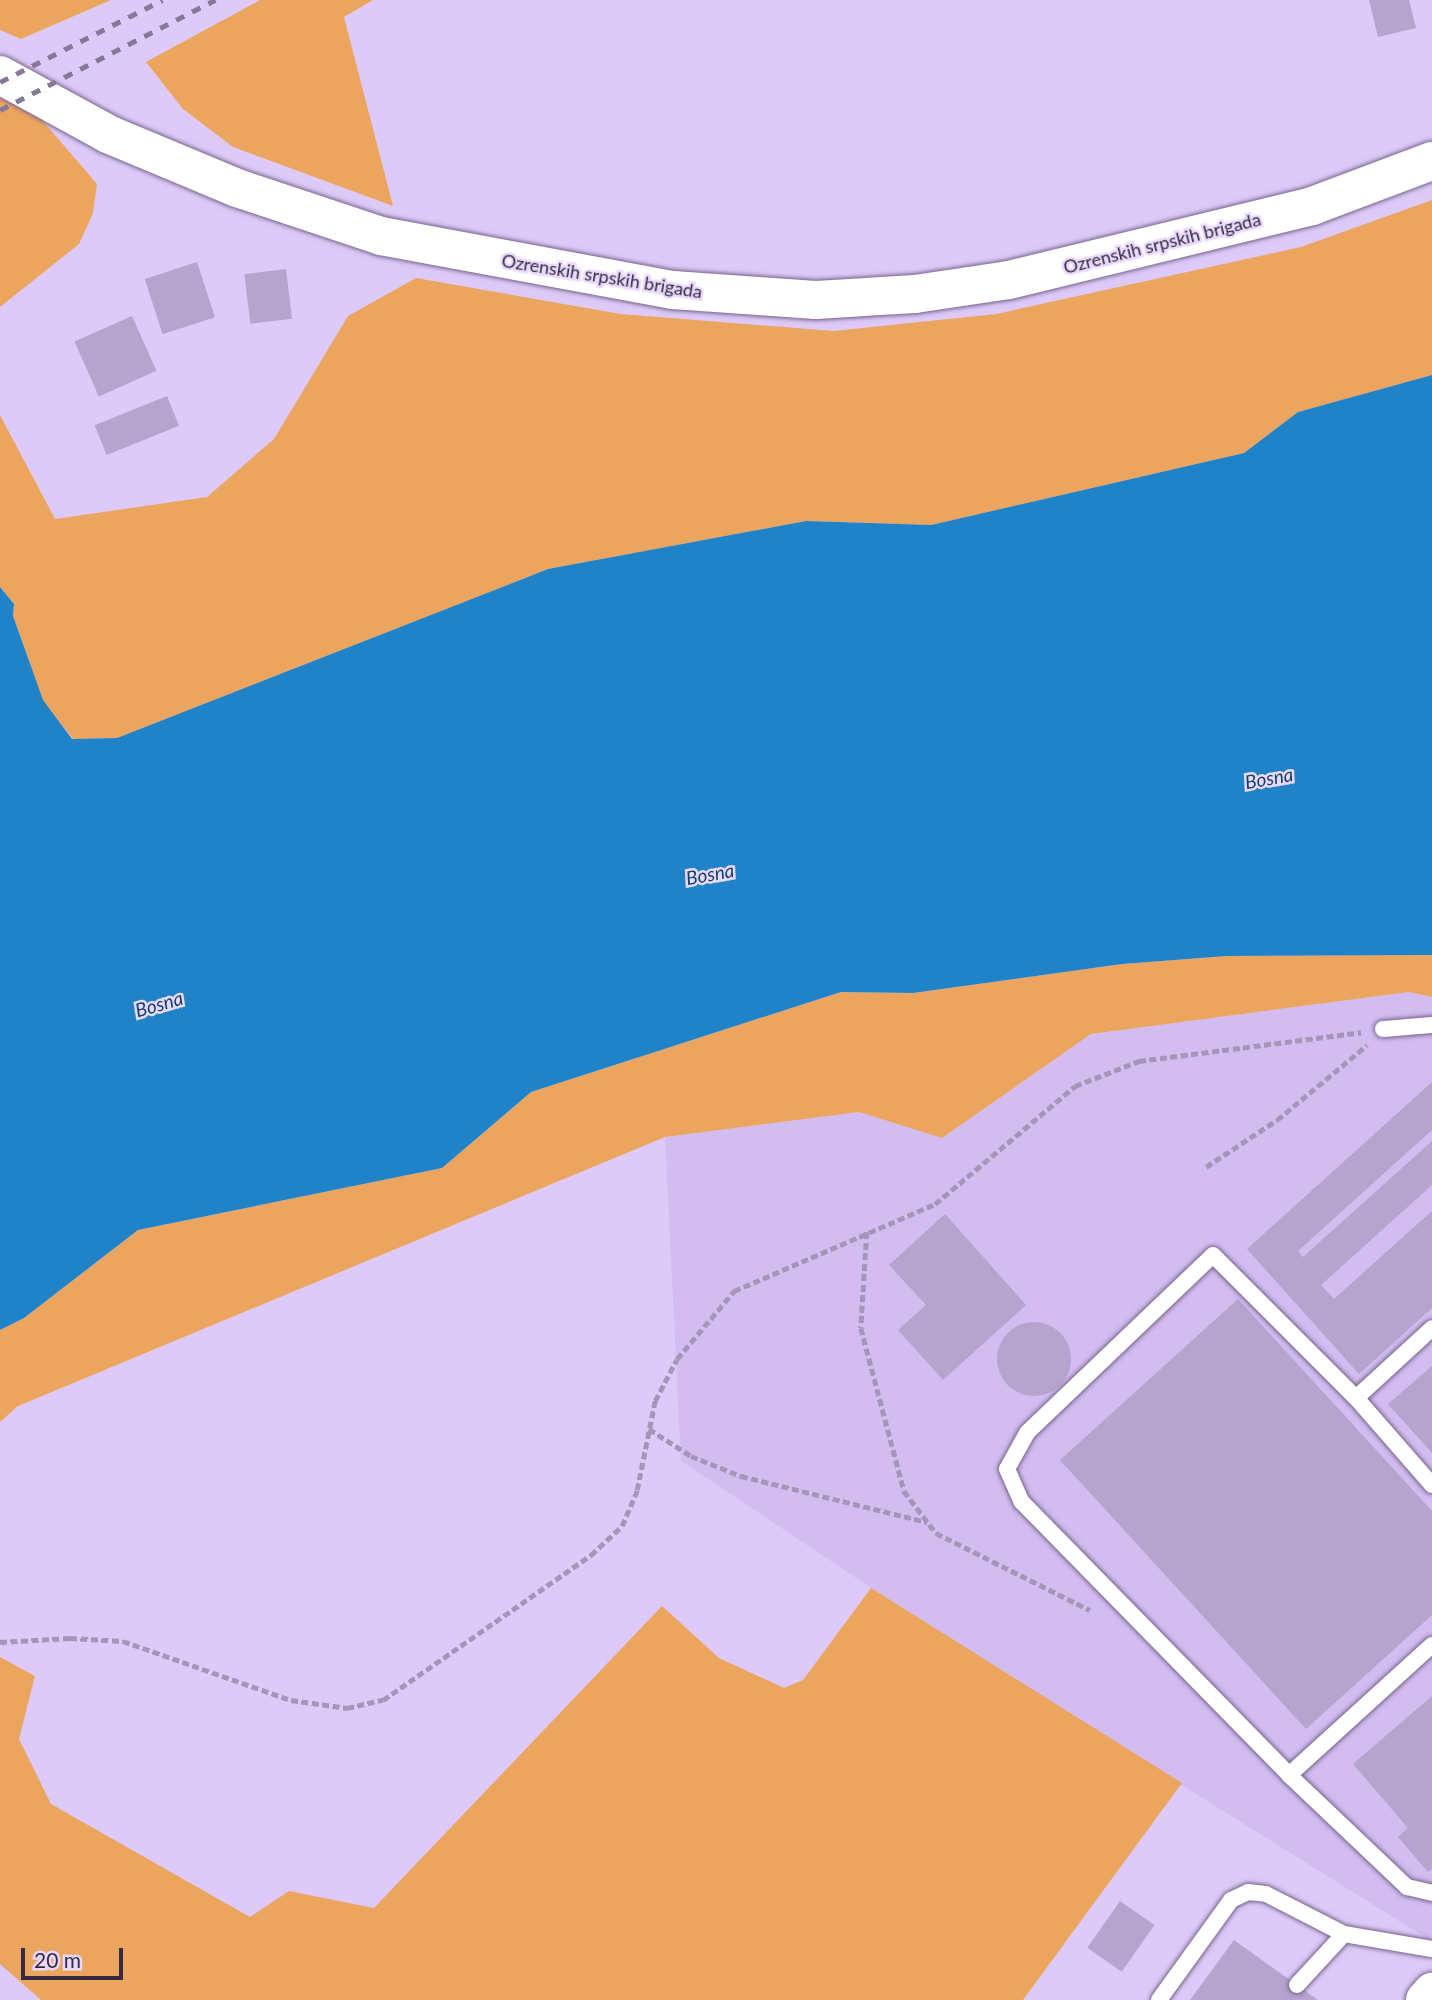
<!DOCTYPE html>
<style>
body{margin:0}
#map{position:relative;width:1432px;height:2000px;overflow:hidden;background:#decaf8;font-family:Lato,sans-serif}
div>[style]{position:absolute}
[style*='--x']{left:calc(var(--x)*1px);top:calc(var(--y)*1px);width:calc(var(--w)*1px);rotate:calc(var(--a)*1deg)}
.built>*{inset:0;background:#d3bcf0}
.green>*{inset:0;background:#eca55e}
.water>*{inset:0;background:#2183c7}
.building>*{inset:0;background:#b6a3ce;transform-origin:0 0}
.round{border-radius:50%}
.path>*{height:4.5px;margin-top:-2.25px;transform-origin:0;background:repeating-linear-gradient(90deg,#a595b9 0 7px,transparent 0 10.5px)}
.roads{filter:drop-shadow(0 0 2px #76648c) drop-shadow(0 0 2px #76648c)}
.lane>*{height:16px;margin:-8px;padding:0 8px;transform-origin:8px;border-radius:8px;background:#fff}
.secondary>*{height:38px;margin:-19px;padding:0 19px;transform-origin:19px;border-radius:19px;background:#fff}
.primary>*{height:38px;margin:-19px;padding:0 19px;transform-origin:19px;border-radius:19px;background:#fff}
.rail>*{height:5px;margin-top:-2.5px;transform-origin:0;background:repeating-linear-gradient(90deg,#867897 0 9px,transparent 0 18px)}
span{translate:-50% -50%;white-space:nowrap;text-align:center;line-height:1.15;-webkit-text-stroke:5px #e9d9fe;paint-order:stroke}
.street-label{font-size:18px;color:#342c3d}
.water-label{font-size:19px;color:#104164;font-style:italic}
.scale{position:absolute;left:21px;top:1948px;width:102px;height:32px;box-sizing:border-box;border:4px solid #342c3d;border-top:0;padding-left:9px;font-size:21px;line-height:24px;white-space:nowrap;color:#342c3d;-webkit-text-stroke:5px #e9d9fe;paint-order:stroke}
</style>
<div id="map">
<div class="built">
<div style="clip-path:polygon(1409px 992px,1432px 997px,1432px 1935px,1428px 1939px,939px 1633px,681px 1461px,665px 1137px,859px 1112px,942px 1138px,1091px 1034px)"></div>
</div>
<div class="green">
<div style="clip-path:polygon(0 0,111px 0,21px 39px,0 30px)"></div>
<div style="clip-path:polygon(260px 0,373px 0,344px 17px,393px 206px,233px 147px,183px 109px,146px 62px)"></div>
<div style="clip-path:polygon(0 98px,36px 113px,97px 184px,93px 213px,79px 244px,0 307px)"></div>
<div style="clip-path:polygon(1432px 200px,1432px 375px,1298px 412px,1244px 453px,931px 525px,806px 521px,548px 569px,117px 738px,73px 739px,43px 701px,13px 616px,14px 604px,0 587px,0 415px,55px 519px,207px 497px,274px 439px,348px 316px,416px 278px,621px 314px,834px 331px,996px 314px,1301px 247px)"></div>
<div style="clip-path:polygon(1432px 955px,1432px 997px,1409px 992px,1091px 1034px,942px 1138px,859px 1112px,665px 1137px,18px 1406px,0 1422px,0 1330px,24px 1318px,138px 1230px,442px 1168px,531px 1092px,841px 992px,913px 993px,1122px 964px,1227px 956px)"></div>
<div style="clip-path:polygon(871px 1588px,1182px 1783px,1023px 2000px,41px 2000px,0 1964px,0 1657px,35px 1676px,19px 1739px,51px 1804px,250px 1917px,289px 1891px,374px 1908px,662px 1606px,719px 1658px,784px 1688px,803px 1680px)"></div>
</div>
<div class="water">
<div style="clip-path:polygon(1432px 375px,1432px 955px,1227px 956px,1122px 964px,913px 993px,841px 992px,531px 1092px,442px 1168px,138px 1230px,24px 1318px,0 1330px,0 587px,14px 604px,13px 616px,43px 700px,72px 739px,117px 738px,548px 569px,806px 521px,931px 525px,1244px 453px,1298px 412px)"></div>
</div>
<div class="building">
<div style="clip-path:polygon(1369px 0,1409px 0,1416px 28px,1378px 37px)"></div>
<div style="left:197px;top:262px;width:58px;height:55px;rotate:72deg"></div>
<div style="left:286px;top:269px;width:50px;height:42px;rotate:83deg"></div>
<div style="left:132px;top:316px;width:60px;height:63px;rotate:66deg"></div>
<div style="left:167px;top:396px;width:32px;height:78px;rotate:68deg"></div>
<div style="clip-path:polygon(1432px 1082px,1432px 1130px,1298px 1251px,1303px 1257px,1432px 1141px,1432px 1185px,1321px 1285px,1334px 1299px,1432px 1211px,1432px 1308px,1359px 1374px,1247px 1249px)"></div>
<div style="clip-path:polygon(945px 1214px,1026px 1305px,943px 1380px,898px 1330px,926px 1305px,889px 1265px)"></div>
<div style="clip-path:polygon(1238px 1299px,1432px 1511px,1432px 1615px,1306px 1729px,1060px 1460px)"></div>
<div class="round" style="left:997px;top:1322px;width:74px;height:74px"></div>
<div style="clip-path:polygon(1432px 1366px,1432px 1453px,1388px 1404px)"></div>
<div style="clip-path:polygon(1432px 1696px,1432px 1869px,1428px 1872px,1398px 1837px,1408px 1828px,1353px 1764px)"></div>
<div style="left:1120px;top:1901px;width:42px;height:57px;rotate:35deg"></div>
<div style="clip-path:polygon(1234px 1940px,1318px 2000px,1190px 2000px)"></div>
</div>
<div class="path">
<div style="--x:1206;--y:1167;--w:85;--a:-33.5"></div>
<div style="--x:1277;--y:1120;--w:117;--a:-39.8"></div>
<div style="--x:867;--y:1232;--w:96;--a:93.6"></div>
<div style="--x:861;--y:1328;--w:169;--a:75.2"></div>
<div style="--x:904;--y:1491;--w:53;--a:52.7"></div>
<div style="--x:936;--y:1533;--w:172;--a:26.6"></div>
<div style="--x:649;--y:1429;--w:50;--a:32.7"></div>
<div style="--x:691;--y:1456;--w:54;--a:21.8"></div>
<div style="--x:741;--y:1476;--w:192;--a:13.9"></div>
<div style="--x:0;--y:1642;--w:70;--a:-3.3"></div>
<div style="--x:70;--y:1638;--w:53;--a:3.2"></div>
<div style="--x:123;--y:1641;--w:178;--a:19.4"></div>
<div style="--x:291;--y:1700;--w:57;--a:8.1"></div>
<div style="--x:347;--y:1708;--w:37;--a:-13"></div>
<div style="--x:383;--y:1700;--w:254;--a:-34.9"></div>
<div style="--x:591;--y:1555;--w:42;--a:-43.1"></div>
<div style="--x:622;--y:1526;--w:39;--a:-67"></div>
<div style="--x:637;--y:1490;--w:91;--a:-78.6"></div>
<div style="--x:655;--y:1401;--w:47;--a:-62.4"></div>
<div style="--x:677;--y:1359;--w:89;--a:-50"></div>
<div style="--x:734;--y:1291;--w:219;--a:-23.4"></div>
<div style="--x:935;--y:1204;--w:183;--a:-40.1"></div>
<div style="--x:1075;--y:1086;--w:69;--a:-21.3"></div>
<div style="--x:1139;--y:1061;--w:224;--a:-7.4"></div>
</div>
<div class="roads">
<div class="lane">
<div style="--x:1383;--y:1029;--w:49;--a:-4.7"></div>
<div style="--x:1356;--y:1398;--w:103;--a:-42.6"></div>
<div style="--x:1432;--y:1485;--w:116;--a:-131.1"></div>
<div style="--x:1356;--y:1398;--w:202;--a:-135"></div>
<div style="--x:1213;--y:1255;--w:257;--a:136.3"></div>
<div style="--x:1027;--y:1433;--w:41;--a:119.1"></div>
<div style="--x:1007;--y:1469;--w:36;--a:66"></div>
<div style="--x:1022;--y:1502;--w:382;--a:45.6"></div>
<div style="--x:1289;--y:1775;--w:163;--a:43.5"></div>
<div style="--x:1407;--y:1887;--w:26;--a:13"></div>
<div style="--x:1289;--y:1775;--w:193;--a:-42.3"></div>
<div style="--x:1297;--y:1985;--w:69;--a:-47.3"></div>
<div style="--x:1159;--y:2000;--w:123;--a:-54.2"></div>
<div style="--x:1231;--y:1900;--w:19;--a:-25"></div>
<div style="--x:1248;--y:1892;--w:18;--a:6"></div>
<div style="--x:1266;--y:1894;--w:88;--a:27.1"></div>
<div style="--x:1344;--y:1934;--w:89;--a:9.7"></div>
</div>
<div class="secondary">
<div style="--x:0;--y:75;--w:123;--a:28.6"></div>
<div style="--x:108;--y:134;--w:140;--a:22.7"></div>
<div style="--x:237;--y:188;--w:152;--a:18.4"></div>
<div style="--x:381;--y:236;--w:297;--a:10.5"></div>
<div style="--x:673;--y:290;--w:143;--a:4"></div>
<div style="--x:816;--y:300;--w:99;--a:-3.5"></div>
<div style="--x:915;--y:294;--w:95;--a:-8.5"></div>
<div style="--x:1009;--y:280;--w:312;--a:-13.7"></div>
<div style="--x:1312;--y:206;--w:128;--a:-20.6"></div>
</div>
<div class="primary">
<div style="--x:1425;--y:2000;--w:11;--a:-49"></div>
</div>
</div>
<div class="rail">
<div style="--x:0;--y:82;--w:182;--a:-26.8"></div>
<div style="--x:0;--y:110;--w:242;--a:-27.1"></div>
</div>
<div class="street-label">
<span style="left:1162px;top:243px;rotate:-14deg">Ozrenskih srpskih brigada</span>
<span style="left:602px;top:276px;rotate:9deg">Ozrenskih srpskih brigada</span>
</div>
<div class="water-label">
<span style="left:1269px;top:778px;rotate:-10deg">Bosna</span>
<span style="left:710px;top:874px;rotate:-10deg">Bosna</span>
<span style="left:159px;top:1004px;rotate:-16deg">Bosna</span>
</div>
<div class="scale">20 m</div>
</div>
